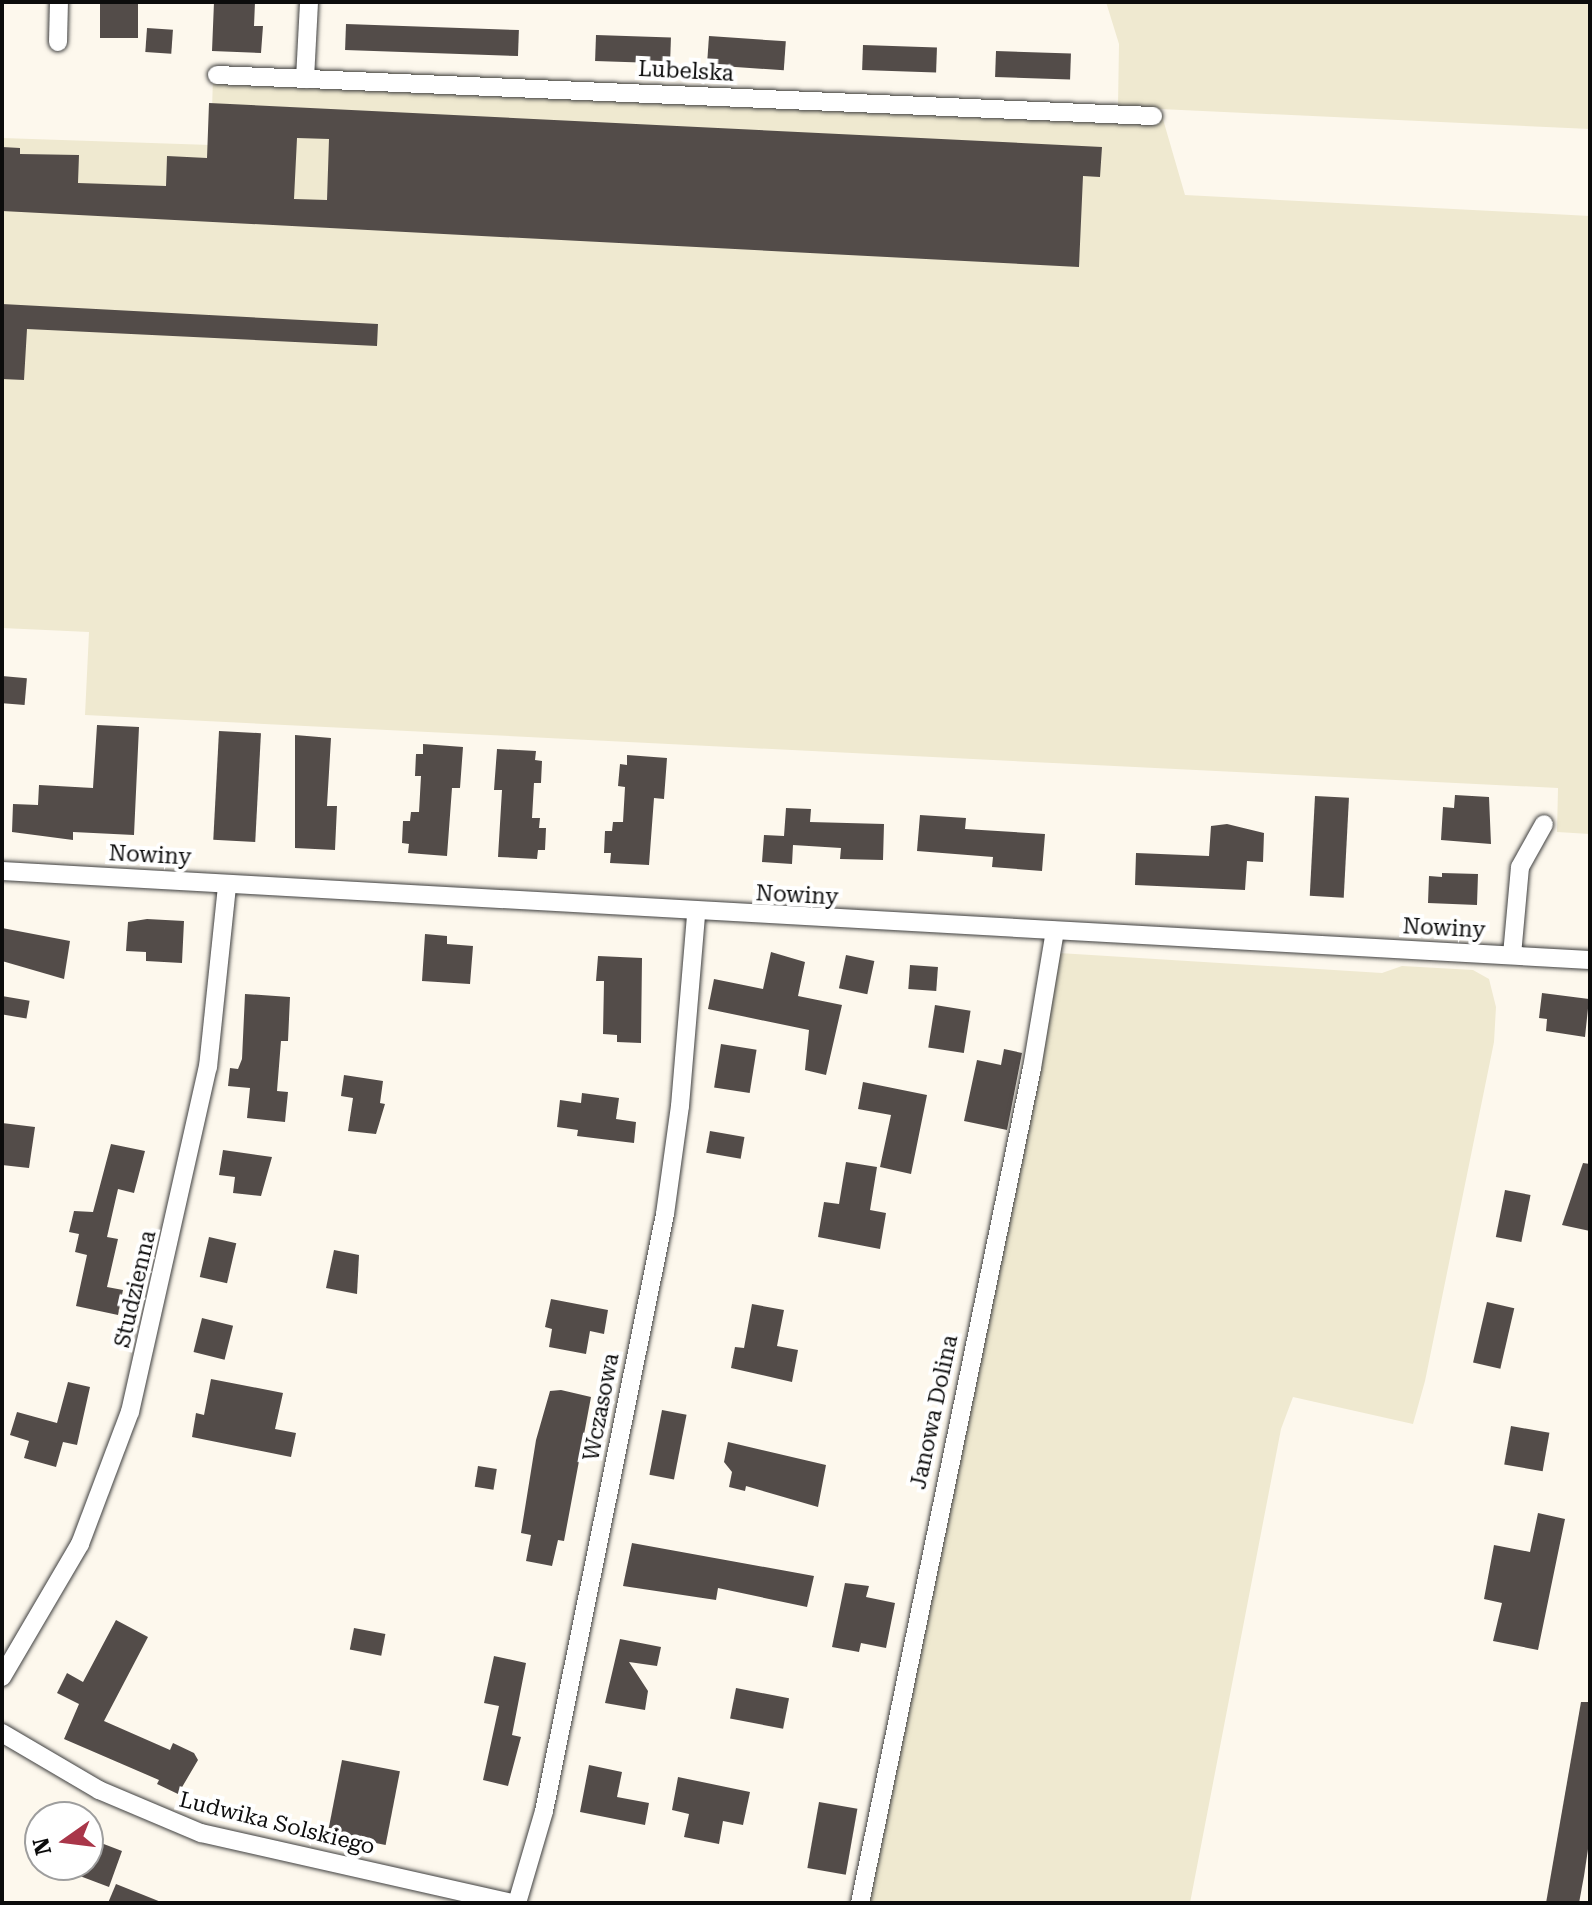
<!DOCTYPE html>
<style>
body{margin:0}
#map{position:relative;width:1592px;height:1905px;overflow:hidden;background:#fdf8ed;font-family:"Roboto Serif",serif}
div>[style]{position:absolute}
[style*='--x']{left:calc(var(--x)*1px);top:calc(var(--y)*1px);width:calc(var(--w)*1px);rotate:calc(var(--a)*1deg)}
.farmland>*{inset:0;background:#efe9d0}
.building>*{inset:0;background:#534c49;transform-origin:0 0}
.roads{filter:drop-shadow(0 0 2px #3f3f3f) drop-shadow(0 0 2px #3f3f3f)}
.street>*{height:18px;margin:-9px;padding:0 9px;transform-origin:9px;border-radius:9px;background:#fff}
span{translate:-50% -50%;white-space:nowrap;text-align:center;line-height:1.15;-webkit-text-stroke:8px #fff;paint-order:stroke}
.street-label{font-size:22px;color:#0c0c0c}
.frame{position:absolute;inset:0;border:4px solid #0c0c0c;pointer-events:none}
.north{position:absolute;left:24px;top:1801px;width:80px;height:80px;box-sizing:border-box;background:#fff;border:2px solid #9e9e9e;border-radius:50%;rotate:256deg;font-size:22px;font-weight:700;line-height:32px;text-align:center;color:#0c0c0c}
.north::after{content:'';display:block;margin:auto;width:28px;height:36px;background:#a93649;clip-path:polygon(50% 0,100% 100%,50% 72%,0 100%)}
</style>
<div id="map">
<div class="farmland">
<div style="clip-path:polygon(1106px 2px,1590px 2px,1590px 129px,1160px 109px,1185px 195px,1590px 216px,1590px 834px,1557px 832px,1558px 788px,85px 715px,89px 632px,2px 628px,2px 138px,211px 145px,213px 76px,271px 79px,294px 68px,1118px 105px,1119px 44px)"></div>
<div style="clip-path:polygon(1059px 953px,1382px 973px,1402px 966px,1473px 970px,1489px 979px,1496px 1007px,1494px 1042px,1425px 1381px,1413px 1424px,1293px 1397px,1281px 1429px,1190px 1903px,865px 1903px)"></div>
</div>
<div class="building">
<div style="left:100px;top:2px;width:38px;height:36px"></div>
<div style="clip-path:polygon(214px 2px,255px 2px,254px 26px,263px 26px,261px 53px,212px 51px)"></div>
<div style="left:346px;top:24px;width:173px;height:26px;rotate:2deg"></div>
<div style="left:147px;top:28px;width:26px;height:24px;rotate:4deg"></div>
<div style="left:596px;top:35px;width:75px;height:26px;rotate:2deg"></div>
<div style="left:709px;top:36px;width:77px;height:29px;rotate:4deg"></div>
<div style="left:863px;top:45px;width:74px;height:25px;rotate:2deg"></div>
<div style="left:996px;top:51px;width:75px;height:26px;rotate:2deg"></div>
<div style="clip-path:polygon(evenodd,209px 103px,1102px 147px,1100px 177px,1083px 176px,1079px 267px,2px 211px,2px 147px,20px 148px,20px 154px,79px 155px,78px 183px,166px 186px,167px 156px,207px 158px,209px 103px,297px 138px,329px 139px,327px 200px,294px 199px,297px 138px)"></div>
<div style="clip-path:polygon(2px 304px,378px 324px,377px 346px,27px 329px,24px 380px,2px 379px)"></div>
<div style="left:2px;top:676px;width:25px;height:27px;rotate:5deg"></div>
<div style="clip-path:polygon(97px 725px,139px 727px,134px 835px,73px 832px,73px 840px,12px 832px,13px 804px,38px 805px,39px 785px,93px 788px)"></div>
<div style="left:219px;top:731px;width:42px;height:109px;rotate:3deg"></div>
<div style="clip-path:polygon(295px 735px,331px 738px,327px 806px,337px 806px,335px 850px,295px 848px)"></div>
<div style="clip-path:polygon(423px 744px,463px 747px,460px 788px,452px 788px,447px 856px,408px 853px,409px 844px,402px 843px,403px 821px,410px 821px,411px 812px,419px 812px,421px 776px,415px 776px,416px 754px,423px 754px)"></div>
<div style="clip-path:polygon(497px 749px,536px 751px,535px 760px,542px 761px,541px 783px,534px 783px,532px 818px,540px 818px,539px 828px,546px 828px,545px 850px,538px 850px,537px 859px,498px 857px,502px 790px,494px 790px)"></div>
<div style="clip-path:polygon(627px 755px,667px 758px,664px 799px,654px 798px,649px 865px,610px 863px,611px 853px,604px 853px,605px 831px,612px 831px,613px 822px,623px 822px,625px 787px,618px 786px,620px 764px,627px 765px)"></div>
<div style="clip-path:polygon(1455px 795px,1489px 797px,1491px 844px,1441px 840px,1443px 807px,1454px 808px)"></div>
<div style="left:1315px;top:796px;width:34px;height:100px;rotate:3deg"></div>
<div style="clip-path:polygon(786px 808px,811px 809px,810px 822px,884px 824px,883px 860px,840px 859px,841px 848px,793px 845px,792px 864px,762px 862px,764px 835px,784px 836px)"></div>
<div style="clip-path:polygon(920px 815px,966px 818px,965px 829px,1045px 834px,1042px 871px,992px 867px,993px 857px,917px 851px)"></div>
<div style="clip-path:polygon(1227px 824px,1264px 833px,1263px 862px,1247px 861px,1245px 890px,1135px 885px,1136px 853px,1209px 856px,1211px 826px)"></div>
<div style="clip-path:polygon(1442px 873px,1478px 874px,1477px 905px,1428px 903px,1429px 876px,1442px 877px)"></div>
<div style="clip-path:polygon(147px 919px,184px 921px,182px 963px,146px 961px,146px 952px,126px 951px,128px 922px)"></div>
<div style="clip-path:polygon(2px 928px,70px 941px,64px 979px,2px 961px)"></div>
<div style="clip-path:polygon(425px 934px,447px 936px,447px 944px,473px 946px,470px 984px,422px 981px)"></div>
<div style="clip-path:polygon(771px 952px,805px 962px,798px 996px,842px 1005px,826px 1075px,805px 1070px,809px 1030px,708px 1009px,714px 979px,763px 989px)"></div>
<div style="left:846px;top:955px;width:29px;height:34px;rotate:12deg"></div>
<div style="clip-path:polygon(598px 956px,642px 958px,641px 1043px,617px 1042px,617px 1035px,603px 1034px,604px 981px,596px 981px)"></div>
<div style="left:910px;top:965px;width:28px;height:24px;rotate:4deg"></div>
<div style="clip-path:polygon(1542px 993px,1589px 999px,1585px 1037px,1546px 1031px,1547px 1019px,1539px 1018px)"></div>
<div style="clip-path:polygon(245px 994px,290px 997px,288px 1041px,281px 1041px,277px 1091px,288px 1092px,285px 1122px,247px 1118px,250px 1088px,228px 1086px,230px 1068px,238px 1069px,242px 1059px)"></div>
<div style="left:2px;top:996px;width:28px;height:18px;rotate:10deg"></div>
<div style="left:935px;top:1005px;width:36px;height:43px;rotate:9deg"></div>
<div style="left:721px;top:1044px;width:36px;height:44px;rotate:9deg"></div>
<div style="clip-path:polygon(1004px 1049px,1022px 1053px,1007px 1130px,964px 1121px,977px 1060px,1001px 1065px)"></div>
<div style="clip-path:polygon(344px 1075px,383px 1081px,380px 1103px,385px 1104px,376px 1134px,348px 1131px,353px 1098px,341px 1096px)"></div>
<div style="clip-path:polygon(863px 1082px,927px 1095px,911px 1174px,880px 1167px,891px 1115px,858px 1109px)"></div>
<div style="clip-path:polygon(582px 1093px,619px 1098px,616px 1119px,636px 1122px,634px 1143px,577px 1136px,578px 1130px,557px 1127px,560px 1100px,581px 1103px)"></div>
<div style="clip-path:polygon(2px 1123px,35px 1127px,29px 1168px,2px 1165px)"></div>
<div style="left:710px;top:1131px;width:35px;height:22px;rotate:10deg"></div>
<div style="clip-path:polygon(111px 1144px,145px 1151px,134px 1193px,118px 1189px,107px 1237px,118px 1239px,107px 1287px,123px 1290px,118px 1315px,76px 1306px,87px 1255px,75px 1252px,79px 1234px,69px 1232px,74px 1211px,93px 1212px)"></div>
<div style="clip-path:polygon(223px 1150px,272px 1157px,261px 1196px,233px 1193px,235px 1177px,219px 1175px)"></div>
<div style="clip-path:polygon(846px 1162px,877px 1167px,870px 1210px,886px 1213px,880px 1249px,818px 1237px,824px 1202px,839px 1204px)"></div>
<div style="clip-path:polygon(1583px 1163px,1590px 1164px,1590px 1231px,1562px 1225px)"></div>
<div style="left:1505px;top:1190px;width:26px;height:48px;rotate:11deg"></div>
<div style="left:209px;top:1237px;width:28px;height:41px;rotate:13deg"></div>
<div style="clip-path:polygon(334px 1250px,359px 1255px,357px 1294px,326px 1288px)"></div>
<div style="clip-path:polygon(551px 1299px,608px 1310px,604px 1334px,590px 1331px,586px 1354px,549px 1347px,552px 1329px,545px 1327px)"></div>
<div style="left:1487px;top:1302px;width:28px;height:62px;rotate:13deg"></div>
<div style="clip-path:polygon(752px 1304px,784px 1310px,777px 1346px,798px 1350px,792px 1382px,731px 1368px,735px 1347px,744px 1348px)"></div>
<div style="left:202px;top:1318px;width:32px;height:35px;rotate:14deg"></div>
<div style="clip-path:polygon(211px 1379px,283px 1393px,275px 1429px,296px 1433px,291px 1457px,192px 1437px,196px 1413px,204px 1415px)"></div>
<div style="clip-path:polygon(68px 1382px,90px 1387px,77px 1445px,63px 1442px,56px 1467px,24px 1458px,29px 1441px,10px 1435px,17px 1412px,57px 1423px)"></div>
<div style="clip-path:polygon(561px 1390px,591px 1397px,564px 1541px,558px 1540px,552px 1566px,526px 1561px,531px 1535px,521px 1533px,536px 1440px,550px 1391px)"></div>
<div style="left:662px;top:1410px;width:25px;height:66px;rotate:11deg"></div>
<div style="left:1511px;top:1426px;width:39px;height:39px;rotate:10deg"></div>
<div style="clip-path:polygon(728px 1442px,826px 1465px,818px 1507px,746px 1486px,745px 1491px,729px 1487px,732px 1472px,724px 1462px)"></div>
<div style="left:478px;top:1466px;width:19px;height:21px;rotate:9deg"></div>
<div style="clip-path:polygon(1538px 1513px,1565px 1519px,1538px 1650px,1493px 1641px,1502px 1603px,1484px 1599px,1494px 1545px,1530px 1552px)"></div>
<div style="clip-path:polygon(632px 1543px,814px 1576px,807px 1607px,718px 1588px,716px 1600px,623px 1586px)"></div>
<div style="clip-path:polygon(845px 1583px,869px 1586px,866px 1597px,895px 1603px,886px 1648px,861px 1643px,859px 1652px,832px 1647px)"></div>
<div style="clip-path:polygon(116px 1620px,148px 1637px,104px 1721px,170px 1750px,173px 1743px,194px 1753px,198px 1760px,178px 1794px,157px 1784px,159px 1780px,64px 1739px,79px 1704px,57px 1693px,67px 1673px,83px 1682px)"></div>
<div style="left:354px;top:1628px;width:32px;height:22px;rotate:11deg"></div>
<div style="clip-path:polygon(620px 1639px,661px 1647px,657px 1666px,629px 1662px,648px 1691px,645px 1710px,605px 1703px)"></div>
<div style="clip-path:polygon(494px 1656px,526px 1663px,512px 1735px,521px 1737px,508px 1786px,483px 1780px,499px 1706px,484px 1703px)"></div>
<div style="left:736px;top:1688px;width:54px;height:31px;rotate:11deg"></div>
<div style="clip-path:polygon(1581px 1702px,1590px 1702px,1590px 1836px,1584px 1876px,1579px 1903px,1546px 1903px)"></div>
<div style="left:342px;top:1760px;width:59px;height:75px;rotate:11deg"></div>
<div style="clip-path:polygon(589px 1765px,622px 1772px,617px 1797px,649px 1803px,645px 1825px,580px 1812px)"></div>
<div style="clip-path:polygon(678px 1777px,750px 1792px,743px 1825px,723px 1821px,719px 1844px,684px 1837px,689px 1814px,672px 1810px)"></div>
<div style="left:819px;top:1802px;width:39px;height:67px;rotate:10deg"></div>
<div style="clip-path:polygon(88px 1838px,122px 1851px,109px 1887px,56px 1867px,88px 1865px)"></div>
<div style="clip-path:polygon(116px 1884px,161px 1902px,160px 1903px,108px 1903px)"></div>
</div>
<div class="roads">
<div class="street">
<div style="--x:58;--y:42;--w:40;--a:-88.6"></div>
<div style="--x:217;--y:75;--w:937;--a:2.51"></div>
<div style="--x:305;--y:79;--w:77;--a:-87"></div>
<div style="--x:2;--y:871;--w:1590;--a:3.21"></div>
<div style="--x:1512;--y:955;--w:88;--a:-84.8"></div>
<div style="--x:1520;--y:867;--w:49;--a:-60.8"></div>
<div style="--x:2;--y:1677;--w:154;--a:-59.6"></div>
<div style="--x:80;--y:1544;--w:141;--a:-69.3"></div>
<div style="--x:130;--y:1412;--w:354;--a:-77.3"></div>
<div style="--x:208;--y:1067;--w:183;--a:-84"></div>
<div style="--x:2;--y:1733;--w:113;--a:30.4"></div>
<div style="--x:99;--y:1790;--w:111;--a:22.9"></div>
<div style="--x:201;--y:1833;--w:319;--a:12.7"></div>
<div style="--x:517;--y:1903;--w:96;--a:-73.6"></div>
<div style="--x:544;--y:1811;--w:609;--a:-78.54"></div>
<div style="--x:665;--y:1214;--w:109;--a:-82.1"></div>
<div style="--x:680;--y:1106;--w:193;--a:-85.2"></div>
<div style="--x:860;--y:1903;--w:853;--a:-78.36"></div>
<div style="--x:1032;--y:1068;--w:139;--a:-80.5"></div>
</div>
</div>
<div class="street-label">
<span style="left:686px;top:71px;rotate:3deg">Lubelska</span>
<span style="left:150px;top:855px;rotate:3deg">Nowiny</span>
<span style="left:797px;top:895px;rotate:3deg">Nowiny</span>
<span style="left:1444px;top:928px;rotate:3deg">Nowiny</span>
<span style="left:135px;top:1289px;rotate:-77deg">Studzienna</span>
<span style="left:601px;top:1407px;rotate:-79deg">Wczasowa</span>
<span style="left:934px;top:1412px;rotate:-78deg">Janowa Dolina</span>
<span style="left:277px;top:1823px;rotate:14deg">Ludwika Solskiego</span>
</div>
<div class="frame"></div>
<div class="north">N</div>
</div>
